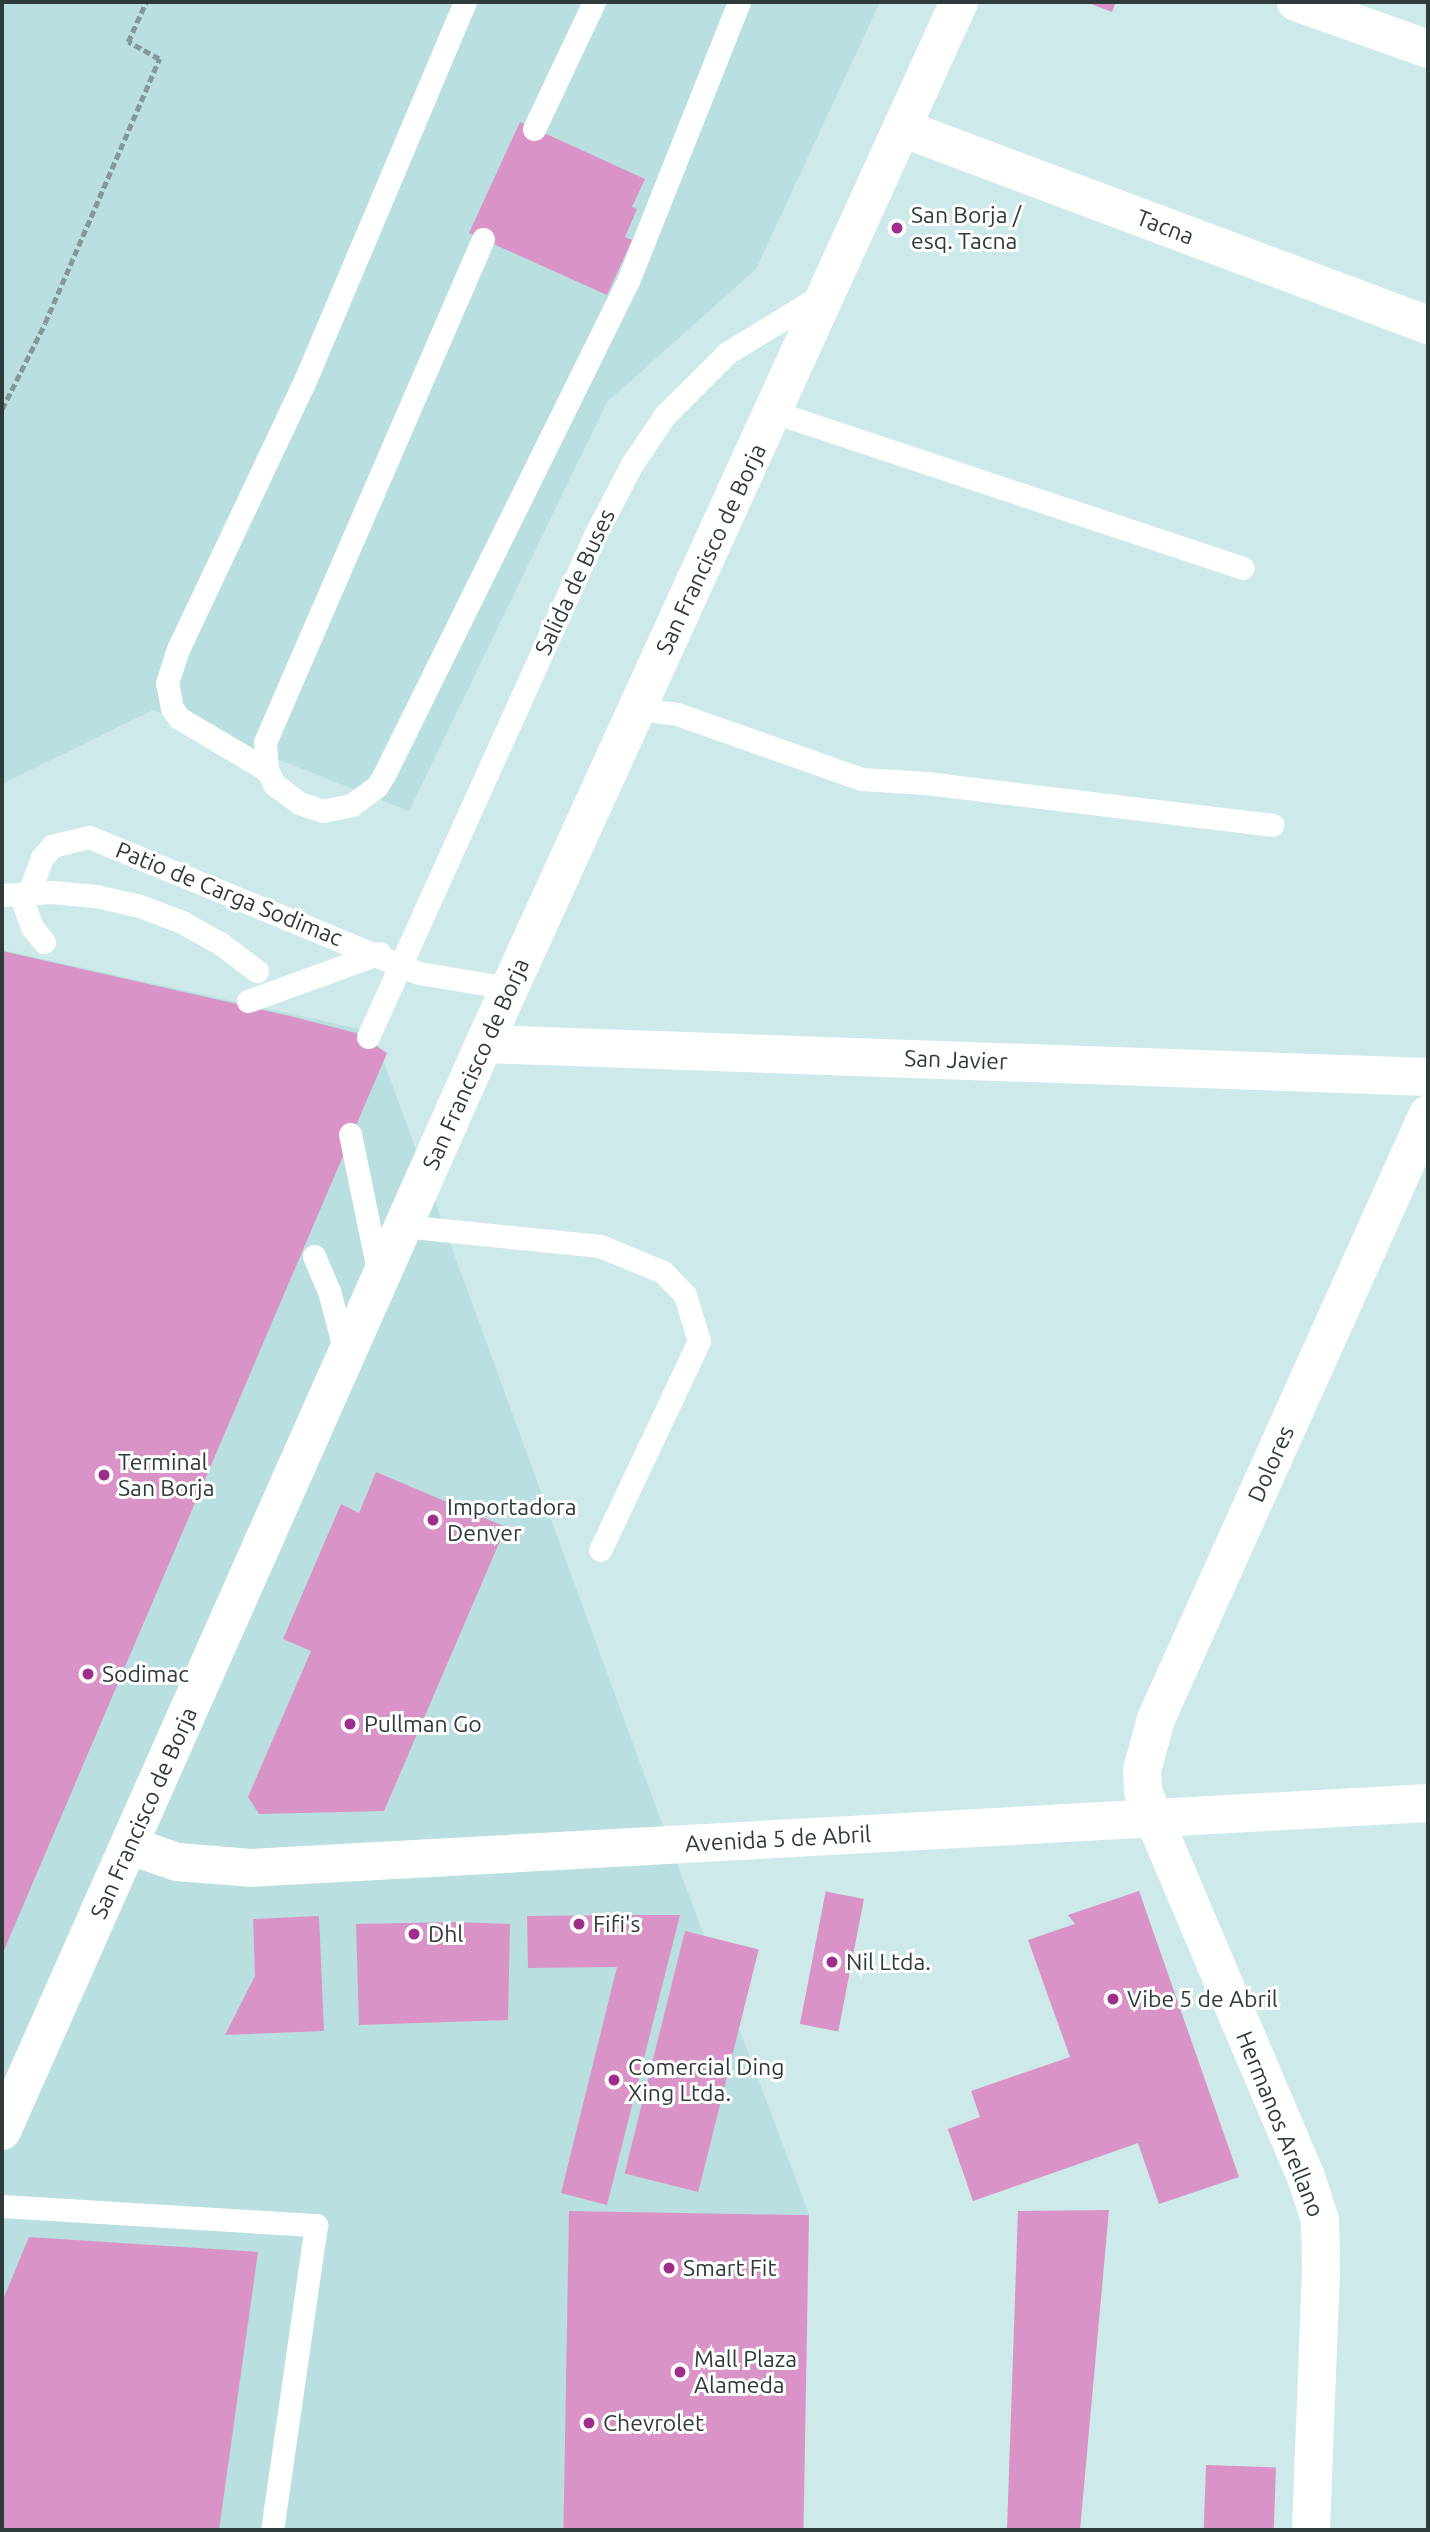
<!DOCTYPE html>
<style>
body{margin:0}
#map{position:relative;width:1430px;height:2532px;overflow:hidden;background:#cde9e9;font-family:Ubuntu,sans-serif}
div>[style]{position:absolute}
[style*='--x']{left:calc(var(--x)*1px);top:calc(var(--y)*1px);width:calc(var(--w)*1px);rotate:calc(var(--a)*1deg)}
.built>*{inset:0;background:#badfe0}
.building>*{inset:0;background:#d993c7;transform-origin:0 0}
.path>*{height:4.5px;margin-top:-2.25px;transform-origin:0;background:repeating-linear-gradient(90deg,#849898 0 7px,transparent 0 10.5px)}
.service>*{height:23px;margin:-11.5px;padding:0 11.5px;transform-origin:11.5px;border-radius:11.5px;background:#fff}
.minor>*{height:38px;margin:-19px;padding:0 19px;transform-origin:19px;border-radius:19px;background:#fff}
.tertiary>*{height:38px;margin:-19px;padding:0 19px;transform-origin:19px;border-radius:19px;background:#fff}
.dots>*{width:19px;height:19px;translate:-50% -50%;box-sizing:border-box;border:4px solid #fff;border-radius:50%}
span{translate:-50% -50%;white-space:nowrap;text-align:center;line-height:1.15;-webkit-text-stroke:6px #fff;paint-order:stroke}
.poi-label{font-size:23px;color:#2f3a3a}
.left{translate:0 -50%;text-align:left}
.street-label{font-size:23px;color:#2f3a3a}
.frame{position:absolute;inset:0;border:4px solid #2f3a3a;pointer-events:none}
</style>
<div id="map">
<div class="built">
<div style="clip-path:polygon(2px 2px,880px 2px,756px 269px,607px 402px,409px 811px,153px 710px,2px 784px)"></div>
<div style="clip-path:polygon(2px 950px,373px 1032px,667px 1837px,809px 2214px,795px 2530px,2px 2530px)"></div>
</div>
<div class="building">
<div style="clip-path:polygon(1086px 2px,1116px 2px,1112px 12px)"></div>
<div style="clip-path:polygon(520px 122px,645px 179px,632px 207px,637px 209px,625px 237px,632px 240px,607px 295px,469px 233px)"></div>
<div style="clip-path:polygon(2px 951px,290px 1016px,356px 1033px,387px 1053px,2px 1955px)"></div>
<div style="clip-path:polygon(376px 1472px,506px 1527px,384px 1811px,259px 1814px,248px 1797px,311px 1651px,283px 1639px,341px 1504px,359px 1513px)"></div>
<div style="clip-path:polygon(1139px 1891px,1239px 2177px,1159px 2204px,1138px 2143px,973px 2201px,948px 2129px,980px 2117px,971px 2091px,1070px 2057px,1028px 1940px,1075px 1924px,1068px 1915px)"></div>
<div style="left:864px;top:1899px;width:135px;height:39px;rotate:101deg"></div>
<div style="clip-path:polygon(630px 1915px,680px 1915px,607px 2205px,561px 2193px,617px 1967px,528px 1968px,527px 1916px)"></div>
<div style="clip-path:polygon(319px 1916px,324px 2031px,225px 2035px,255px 1976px,253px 1919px)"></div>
<div style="clip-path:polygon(455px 1922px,510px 1924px,508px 2020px,359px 2025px,356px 1924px)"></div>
<div style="left:685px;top:1931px;width:76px;height:250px;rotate:14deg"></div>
<div style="clip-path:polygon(1109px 2210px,1080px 2530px,1007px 2530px,1018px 2211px)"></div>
<div style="left:569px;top:2211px;width:240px;height:320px;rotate:1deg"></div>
<div style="clip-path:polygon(29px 2237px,258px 2252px,219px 2530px,2px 2530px,2px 2302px)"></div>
<div style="left:1206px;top:2465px;width:70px;height:65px;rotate:2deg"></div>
</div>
<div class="path">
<div style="--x:2;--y:409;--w:96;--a:-63.4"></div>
<div style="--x:45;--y:323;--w:288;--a:-66.6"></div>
<div style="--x:159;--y:59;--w:35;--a:-151"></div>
<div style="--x:128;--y:42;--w:44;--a:-65.8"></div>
</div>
<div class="service">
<div style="--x:534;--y:129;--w:140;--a:-64.7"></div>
<div style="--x:483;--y:239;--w:548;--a:113.43"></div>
<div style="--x:265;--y:742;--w:28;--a:86"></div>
<div style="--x:267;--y:770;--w:16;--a:63"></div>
<div style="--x:274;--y:784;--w:31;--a:37"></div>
<div style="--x:299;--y:803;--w:25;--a:18"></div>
<div style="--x:323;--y:811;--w:30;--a:-12"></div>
<div style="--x:352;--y:805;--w:31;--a:-37"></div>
<div style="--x:377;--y:786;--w:15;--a:-58"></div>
<div style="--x:385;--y:773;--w:549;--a:-63.72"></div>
<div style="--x:628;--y:281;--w:300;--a:-68.3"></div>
<div style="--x:774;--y:412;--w:494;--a:18.4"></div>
<div style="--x:637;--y:709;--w:40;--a:7.1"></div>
<div style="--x:677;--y:714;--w:196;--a:19.4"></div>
<div style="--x:862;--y:779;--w:64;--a:3.6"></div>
<div style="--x:926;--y:783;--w:349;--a:6.9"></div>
<div style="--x:267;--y:770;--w:102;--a:-149.4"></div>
<div style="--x:179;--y:718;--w:12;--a:-125"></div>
<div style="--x:172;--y:708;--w:25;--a:-101"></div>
<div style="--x:167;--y:683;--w:38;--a:-72"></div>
<div style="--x:179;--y:647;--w:292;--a:-64.7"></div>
<div style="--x:304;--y:383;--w:414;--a:-67.1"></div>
<div style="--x:2;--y:895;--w:50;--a:-3.4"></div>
<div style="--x:52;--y:892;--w:44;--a:5.2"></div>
<div style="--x:96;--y:896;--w:45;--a:12.8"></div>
<div style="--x:140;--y:906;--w:45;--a:20.9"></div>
<div style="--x:182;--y:922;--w:45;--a:29.4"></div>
<div style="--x:221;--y:944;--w:45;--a:36.9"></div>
<div style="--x:44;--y:942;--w:19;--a:-129"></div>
<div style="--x:32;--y:927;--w:23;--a:-110"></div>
<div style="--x:24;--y:905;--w:50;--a:-69"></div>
<div style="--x:42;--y:858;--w:16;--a:-50"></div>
<div style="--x:52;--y:846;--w:38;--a:-14"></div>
<div style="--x:89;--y:837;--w:357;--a:22.4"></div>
<div style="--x:419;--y:973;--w:91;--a:9.5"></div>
<div style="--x:248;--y:1001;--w:140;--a:-20"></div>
<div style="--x:368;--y:1037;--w:551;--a:-65.67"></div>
<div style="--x:595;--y:535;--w:80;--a:-62.5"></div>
<div style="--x:632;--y:464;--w:59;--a:-56"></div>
<div style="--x:665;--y:415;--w:88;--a:-45"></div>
<div style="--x:727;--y:353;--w:111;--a:-31.4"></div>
<div style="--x:350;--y:1134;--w:144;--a:78.4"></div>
<div style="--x:403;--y:1226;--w:198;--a:5.8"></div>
<div style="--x:600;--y:1246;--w:68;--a:22.4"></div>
<div style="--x:663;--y:1272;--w:32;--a:46"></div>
<div style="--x:685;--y:1295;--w:48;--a:73.1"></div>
<div style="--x:699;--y:1341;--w:231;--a:115.3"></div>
<div style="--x:314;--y:1256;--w:38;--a:67"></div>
<div style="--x:329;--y:1291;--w:66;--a:75.1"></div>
<div style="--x:2;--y:2206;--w:315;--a:3.5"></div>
<div style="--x:316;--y:2225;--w:308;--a:98.2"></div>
</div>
<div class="minor">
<div style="--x:1296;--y:2;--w:140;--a:19.6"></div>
<div style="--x:902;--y:128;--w:562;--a:20.53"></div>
<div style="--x:484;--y:1044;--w:945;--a:2"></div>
<div style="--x:1311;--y:2530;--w:259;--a:-87.8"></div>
<div style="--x:1321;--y:2271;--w:51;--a:-91.1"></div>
<div style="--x:1320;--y:2220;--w:45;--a:-108"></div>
<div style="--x:1306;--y:2177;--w:389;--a:-113"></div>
<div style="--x:1154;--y:1819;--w:30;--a:-111"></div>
<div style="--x:1143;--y:1791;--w:21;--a:-93"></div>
<div style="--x:1142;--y:1770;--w:53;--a:-74.6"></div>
<div style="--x:1156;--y:1719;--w:663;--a:-65.79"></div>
</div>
<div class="tertiary">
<div style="--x:131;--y:1846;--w:49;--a:19.2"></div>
<div style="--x:177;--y:1862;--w:74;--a:4.6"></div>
<div style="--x:251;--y:1868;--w:1179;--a:-3.16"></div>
<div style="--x:2;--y:2131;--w:1189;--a:-66.09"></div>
<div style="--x:484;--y:1044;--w:1145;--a:-65.49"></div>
</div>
<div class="dots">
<div style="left:897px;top:228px;background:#9f2d8a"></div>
<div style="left:104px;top:1475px;background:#9f2d8a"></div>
<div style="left:433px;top:1520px;background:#9f2d8a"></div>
<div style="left:88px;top:1674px;background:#9f2d8a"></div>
<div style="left:350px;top:1724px;background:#9f2d8a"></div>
<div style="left:579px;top:1924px;background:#9f2d8a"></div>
<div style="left:414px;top:1934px;background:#9f2d8a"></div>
<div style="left:832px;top:1962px;background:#9f2d8a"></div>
<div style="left:1113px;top:1999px;background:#9f2d8a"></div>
<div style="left:614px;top:2080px;background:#9f2d8a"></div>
<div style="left:669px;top:2268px;background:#9f2d8a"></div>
<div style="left:680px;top:2372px;background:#9f2d8a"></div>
<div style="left:589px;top:2423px;background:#9f2d8a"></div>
</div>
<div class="poi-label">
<span class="left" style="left:911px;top:228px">San Borja /<br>esq. Tacna</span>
<span class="left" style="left:118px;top:1475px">Terminal<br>San Borja</span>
<span class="left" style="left:447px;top:1520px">Importadora<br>Denver</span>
<span class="left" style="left:102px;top:1674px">Sodimac</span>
<span class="left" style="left:364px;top:1724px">Pullman Go</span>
<span class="left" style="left:593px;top:1924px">Fifi's</span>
<span class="left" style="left:428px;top:1934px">Dhl</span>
<span class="left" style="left:846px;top:1962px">Nil Ltda.</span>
<span class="left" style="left:1127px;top:1999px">Vibe 5 de Abril</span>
<span class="left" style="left:628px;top:2080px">Comercial Ding<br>Xing Ltda.</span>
<span class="left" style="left:683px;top:2268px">Smart Fit</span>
<span class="left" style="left:694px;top:2372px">Mall Plaza<br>Alameda</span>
<span class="left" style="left:603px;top:2423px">Chevrolet</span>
</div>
<div class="street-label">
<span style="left:1165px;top:227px;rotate:21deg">Tacna</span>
<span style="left:711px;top:549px;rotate:-65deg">San Francisco de Borja</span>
<span style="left:575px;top:582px;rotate:-65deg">Salida de Buses</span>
<span style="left:229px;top:894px;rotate:22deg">Patio de Carga Sodimac</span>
<span style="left:956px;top:1060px;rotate:2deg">San Javier</span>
<span style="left:476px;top:1064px;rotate:-66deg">San Francisco de Borja</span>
<span style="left:1271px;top:1464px;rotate:-66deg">Dolores</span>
<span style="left:144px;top:1813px;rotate:-66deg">San Francisco de Borja</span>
<span style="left:778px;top:1839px;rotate:-3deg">Avenida 5 de Abril</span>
<span style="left:1280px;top:2124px;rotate:68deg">Hermanos Arellano</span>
</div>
<div class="frame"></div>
</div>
